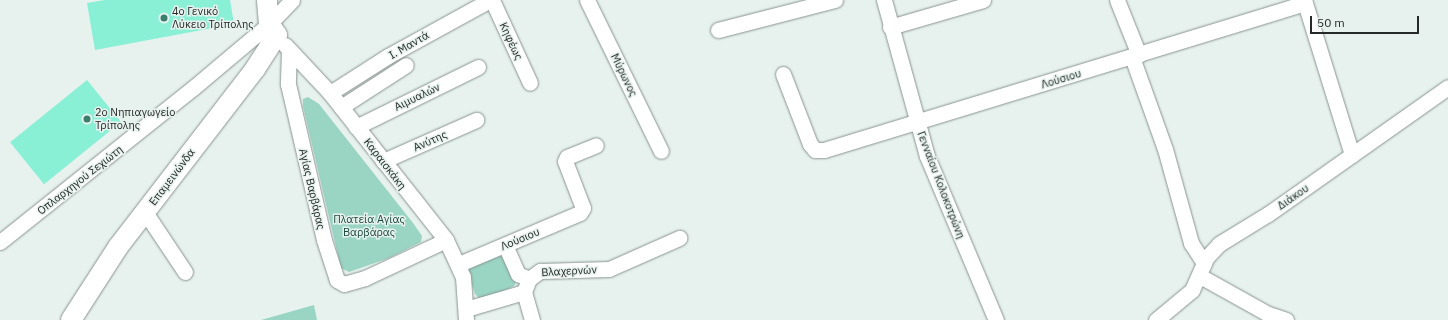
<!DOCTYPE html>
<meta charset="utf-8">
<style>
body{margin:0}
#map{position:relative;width:1448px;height:320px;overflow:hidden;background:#e7f2ee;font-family:"IBM Plex Sans",sans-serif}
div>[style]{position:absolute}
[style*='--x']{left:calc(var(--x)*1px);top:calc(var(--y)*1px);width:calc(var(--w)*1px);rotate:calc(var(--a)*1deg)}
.green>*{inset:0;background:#9ad4c3}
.building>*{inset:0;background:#89efd5;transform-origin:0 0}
.roads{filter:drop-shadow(0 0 1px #899390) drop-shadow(0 0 1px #899390)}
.minor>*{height:15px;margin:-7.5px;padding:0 7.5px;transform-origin:7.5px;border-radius:7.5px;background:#fff}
.major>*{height:20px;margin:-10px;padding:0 10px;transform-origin:10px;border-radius:10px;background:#fff}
.dots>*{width:11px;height:11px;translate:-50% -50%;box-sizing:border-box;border:2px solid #e7f2ee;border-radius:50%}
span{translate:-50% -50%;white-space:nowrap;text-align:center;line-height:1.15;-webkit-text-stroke:3px #e7f2ee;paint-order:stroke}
.poi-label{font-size:11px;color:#252927}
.left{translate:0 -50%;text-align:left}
.street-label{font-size:11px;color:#252927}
.park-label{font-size:11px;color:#1c493e}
.scale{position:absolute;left:1310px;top:16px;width:109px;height:18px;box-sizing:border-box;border:2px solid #252927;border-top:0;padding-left:5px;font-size:12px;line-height:14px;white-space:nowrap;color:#252927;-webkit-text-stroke:3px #e7f2ee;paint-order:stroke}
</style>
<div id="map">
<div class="green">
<div style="clip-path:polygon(308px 97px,319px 104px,413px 223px,422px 236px,421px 242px,389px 258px,349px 272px,341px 268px,303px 106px,303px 99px)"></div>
<div style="clip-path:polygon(503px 253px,507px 258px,516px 282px,514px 286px,490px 298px,480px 299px,475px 294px,468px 272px,469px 266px)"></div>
<div style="clip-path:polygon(314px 305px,317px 320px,261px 320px)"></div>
</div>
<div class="building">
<div style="clip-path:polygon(105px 0,230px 0,234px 24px,95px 50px,87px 3px)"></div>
<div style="left:87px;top:80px;width:54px;height:99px;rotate:51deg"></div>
</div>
<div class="roads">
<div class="minor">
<div style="--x:492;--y:0;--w:91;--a:65.4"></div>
<div style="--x:587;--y:0;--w:168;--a:63.9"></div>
<div style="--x:884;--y:0;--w:162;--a:74.6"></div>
<div style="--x:927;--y:156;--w:178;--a:67.2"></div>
<div style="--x:1117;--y:0;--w:59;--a:68.2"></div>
<div style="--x:890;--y:27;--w:97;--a:-16.2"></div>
<div style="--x:718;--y:30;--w:121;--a:-14.4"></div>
<div style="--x:285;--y:45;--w:66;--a:46.8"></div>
<div style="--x:330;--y:93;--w:187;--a:51.7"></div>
<div style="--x:446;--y:240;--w:41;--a:65.3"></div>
<div style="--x:463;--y:277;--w:43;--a:86"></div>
<div style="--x:289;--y:50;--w:34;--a:92"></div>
<div style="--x:288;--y:84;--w:160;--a:77"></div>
<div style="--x:324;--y:240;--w:42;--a:72"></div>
<div style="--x:337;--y:280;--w:8;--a:30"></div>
<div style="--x:344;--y:284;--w:22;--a:-16"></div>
<div style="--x:365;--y:278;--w:89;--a:-25.1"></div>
<div style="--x:1132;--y:57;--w:98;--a:70.3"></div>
<div style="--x:1165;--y:149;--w:98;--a:74.5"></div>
<div style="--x:1191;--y:243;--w:24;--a:57"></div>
<div style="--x:783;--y:74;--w:75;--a:68.9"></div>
<div style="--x:810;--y:144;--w:8;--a:50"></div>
<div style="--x:815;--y:150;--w:9;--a:0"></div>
<div style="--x:824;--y:150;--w:503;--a:-16.99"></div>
<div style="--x:1305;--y:3;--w:159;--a:72.8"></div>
<div style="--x:330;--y:93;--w:69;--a:-32.5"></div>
<div style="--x:388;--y:56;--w:116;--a:-28.8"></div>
<div style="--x:341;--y:107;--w:77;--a:-32.9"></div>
<div style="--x:356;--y:127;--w:136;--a:-26.2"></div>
<div style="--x:383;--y:161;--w:102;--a:-23.8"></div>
<div style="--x:145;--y:212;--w:72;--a:56.3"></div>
<div style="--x:0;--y:242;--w:247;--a:-38.6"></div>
<div style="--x:193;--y:88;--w:99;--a:-40.1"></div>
<div style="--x:269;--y:24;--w:33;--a:-46"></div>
<div style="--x:505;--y:245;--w:32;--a:66"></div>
<div style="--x:518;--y:274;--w:12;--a:24"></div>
<div style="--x:459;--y:264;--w:131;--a:-22.9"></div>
<div style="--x:580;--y:213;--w:6;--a:-59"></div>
<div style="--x:583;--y:208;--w:50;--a:-111"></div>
<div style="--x:565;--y:161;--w:4;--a:-63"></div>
<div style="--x:567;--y:157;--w:31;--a:-22"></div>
<div style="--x:1200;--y:276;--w:78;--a:29.2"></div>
<div style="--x:1268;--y:314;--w:19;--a:18"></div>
<div style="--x:524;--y:292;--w:29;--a:74"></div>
<div style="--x:466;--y:309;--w:60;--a:-16.3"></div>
<div style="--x:524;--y:292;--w:14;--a:-69"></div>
<div style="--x:529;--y:279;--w:14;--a:-36"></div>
<div style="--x:540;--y:271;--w:69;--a:-1.7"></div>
<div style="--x:609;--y:269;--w:77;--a:-23.9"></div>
<div style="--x:1156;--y:320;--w:47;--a:-39.8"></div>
<div style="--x:1192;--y:290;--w:36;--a:-66"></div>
<div style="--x:1207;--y:257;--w:18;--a:-47"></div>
<div style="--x:1219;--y:244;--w:57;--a:-31.5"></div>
<div style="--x:1268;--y:214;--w:220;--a:-35.2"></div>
</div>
<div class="major">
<div style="--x:71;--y:320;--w:87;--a:-57.2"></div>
<div style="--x:118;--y:247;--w:225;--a:-52.4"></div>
<div style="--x:255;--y:69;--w:40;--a:-57.1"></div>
<div style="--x:277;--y:35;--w:14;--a:-126"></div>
<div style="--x:269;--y:24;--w:24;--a:-95"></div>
</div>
</div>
<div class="dots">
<div style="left:164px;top:18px;background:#3c7e6e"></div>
<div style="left:87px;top:119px;background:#3c7e6e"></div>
</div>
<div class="poi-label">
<span class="left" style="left:172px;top:18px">4ο Γενικό<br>Λύκειο Τρίπολης</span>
<span class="left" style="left:95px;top:119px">2ο Νηπιαγωγείο<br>Τρίπολης</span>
</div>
<div class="street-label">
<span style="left:511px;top:41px;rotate:65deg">Κηφέως</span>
<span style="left:409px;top:45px;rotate:-30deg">Ι. Μαντά</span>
<span style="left:624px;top:75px;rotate:64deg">Μύρωνος</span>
<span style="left:1061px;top:79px;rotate:-17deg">Λούσιου</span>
<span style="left:417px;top:97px;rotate:-26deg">Αιμυαλών</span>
<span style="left:430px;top:141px;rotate:-24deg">Ανύτης</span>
<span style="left:385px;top:164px;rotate:52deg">Καραισκάκη</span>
<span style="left:172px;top:177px;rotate:-53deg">Επαμεινώνδα</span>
<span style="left:80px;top:180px;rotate:-38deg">Οπλαρχηγού Σεχιώτη</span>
<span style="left:941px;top:185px;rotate:69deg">Γενναίου Κολοκοτρώνη</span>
<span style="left:312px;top:189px;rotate:77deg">Αγίας Βαρβάρας</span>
<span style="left:1293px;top:197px;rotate:-35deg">Διάκου</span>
<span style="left:520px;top:239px;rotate:-23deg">Λούσιου</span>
<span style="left:569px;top:271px;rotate:-3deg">Βλαχερνών</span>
</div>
<div class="park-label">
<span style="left:369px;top:226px">Πλατεία Αγίας<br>Βαρβάρας</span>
</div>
<div class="scale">50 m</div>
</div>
